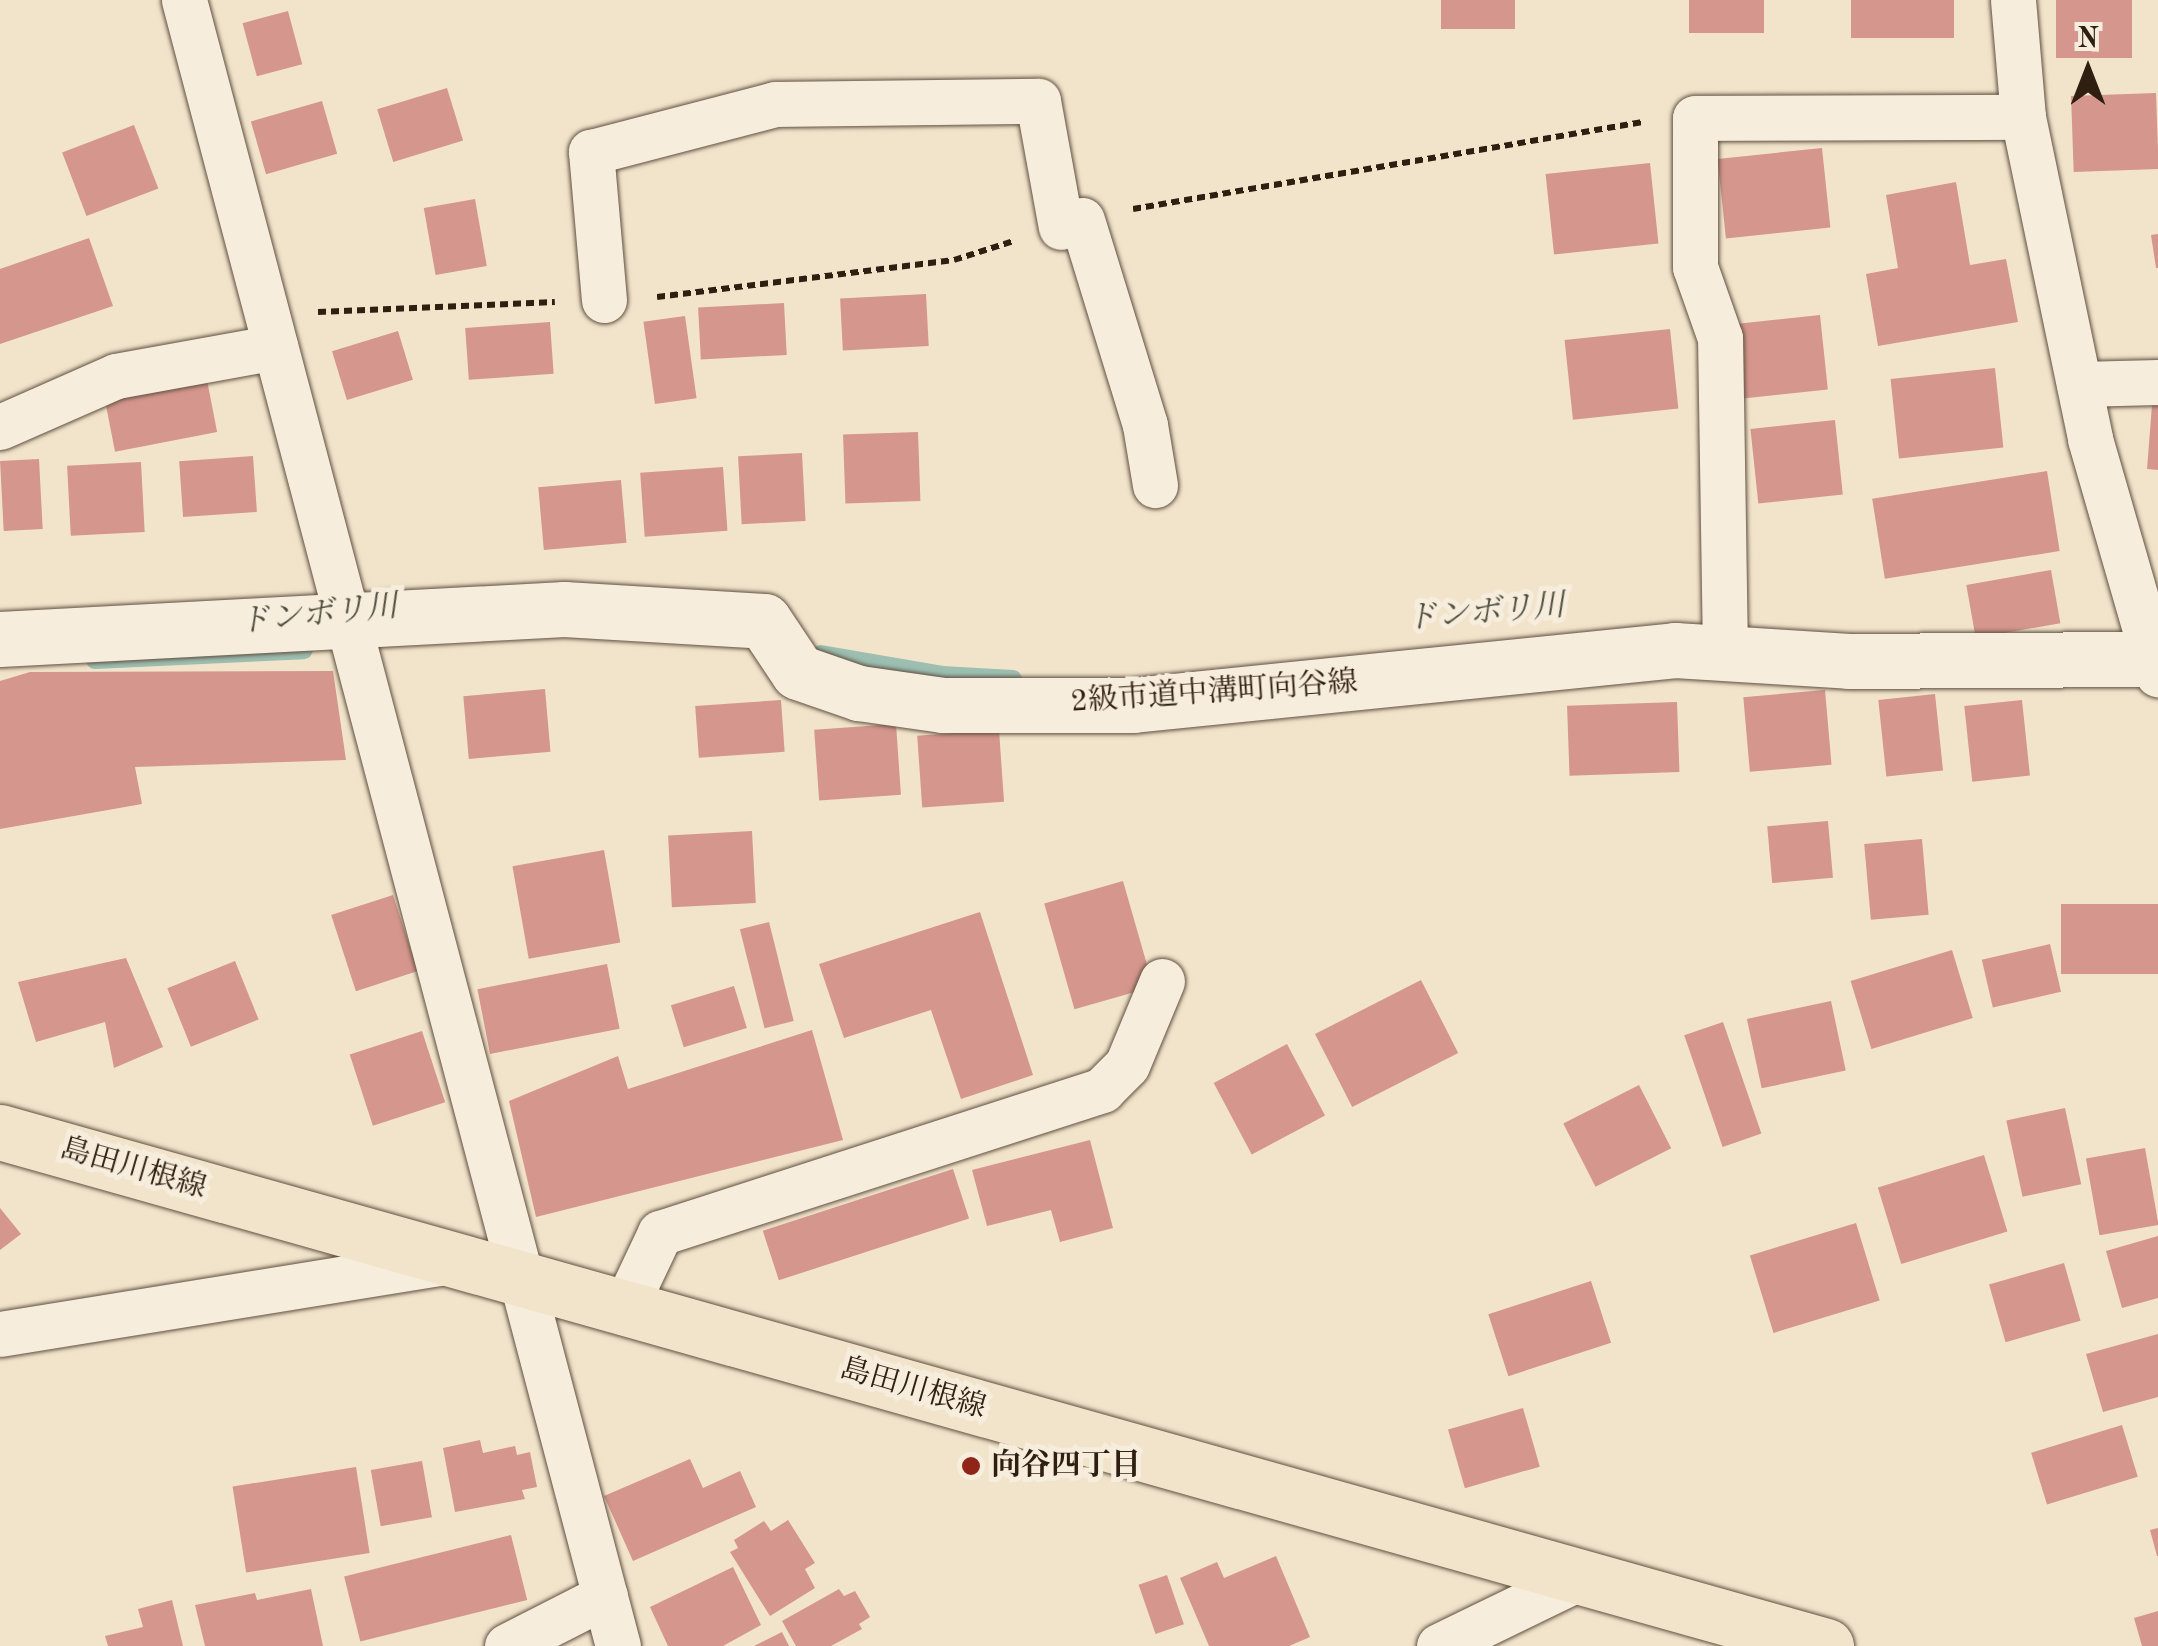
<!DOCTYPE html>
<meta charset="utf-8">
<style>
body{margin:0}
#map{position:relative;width:2158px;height:1646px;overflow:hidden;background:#f2e4cb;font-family:"Old Standard TT","Noto Serif JP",serif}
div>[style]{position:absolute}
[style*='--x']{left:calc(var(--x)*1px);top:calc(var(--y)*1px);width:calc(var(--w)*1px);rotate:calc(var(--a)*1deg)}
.stream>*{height:18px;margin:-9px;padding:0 9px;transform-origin:9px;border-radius:9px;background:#9cbfb1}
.building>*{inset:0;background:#d5968d;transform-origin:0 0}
.path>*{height:6px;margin-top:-3px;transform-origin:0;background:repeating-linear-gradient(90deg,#2f1f11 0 8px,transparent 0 13px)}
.roads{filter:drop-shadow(0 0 2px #605040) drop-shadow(0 0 2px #605040)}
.street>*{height:45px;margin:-22.5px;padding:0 22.5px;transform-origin:22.5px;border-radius:22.5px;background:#f7eddd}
.secondary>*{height:55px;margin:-27.5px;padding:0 27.5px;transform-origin:27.5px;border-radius:27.5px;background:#f7eddd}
.primary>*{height:55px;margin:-27.5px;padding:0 27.5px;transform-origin:27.5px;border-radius:27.5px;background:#f2e4cb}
.dots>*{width:28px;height:28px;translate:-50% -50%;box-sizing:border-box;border:5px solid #f7eddd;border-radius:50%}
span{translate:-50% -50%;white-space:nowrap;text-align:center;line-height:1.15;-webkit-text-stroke:10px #f7eddd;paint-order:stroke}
.street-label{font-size:30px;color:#2f1f11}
.poi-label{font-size:30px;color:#2f1f11;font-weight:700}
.left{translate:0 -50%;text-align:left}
.water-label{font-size:32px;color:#504f41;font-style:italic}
.north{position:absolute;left:2038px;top:20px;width:100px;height:100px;-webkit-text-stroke:8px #f7eddd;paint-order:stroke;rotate:0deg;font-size:28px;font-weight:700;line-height:40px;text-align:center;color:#2f1f11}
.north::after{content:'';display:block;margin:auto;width:35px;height:45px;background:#2f1f11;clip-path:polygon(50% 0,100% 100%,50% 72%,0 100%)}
</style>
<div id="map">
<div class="stream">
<div style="--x:821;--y:654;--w:123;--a:9.8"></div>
<div style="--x:942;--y:675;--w:71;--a:3.2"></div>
<div style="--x:95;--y:660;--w:209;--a:-2.7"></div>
</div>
<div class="building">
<div style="left:1441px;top:0;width:74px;height:29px"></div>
<div style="left:1689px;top:0;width:75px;height:33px"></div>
<div style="left:1851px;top:0;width:103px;height:38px"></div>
<div style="left:2056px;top:0;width:76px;height:58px"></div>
<div style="left:288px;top:11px;width:55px;height:47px;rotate:75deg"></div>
<div style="left:447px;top:88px;width:55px;height:73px;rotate:73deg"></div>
<div style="left:2156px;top:93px;width:76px;height:85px;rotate:88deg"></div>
<div style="left:322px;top:101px;width:55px;height:74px;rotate:74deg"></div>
<div style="left:134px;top:125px;width:68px;height:77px;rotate:69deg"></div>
<div style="left:1822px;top:148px;width:80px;height:105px;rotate:84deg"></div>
<div style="left:1650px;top:163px;width:81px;height:105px;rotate:84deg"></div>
<div style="clip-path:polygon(1956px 182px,1970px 265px,2006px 259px,2018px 322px,1878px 346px,1866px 274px,1898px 268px,1886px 195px)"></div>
<div style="left:475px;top:199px;width:68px;height:52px;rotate:80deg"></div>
<div style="clip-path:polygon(2158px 234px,2158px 268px,2156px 268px,2151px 235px)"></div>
<div style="clip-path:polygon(89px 238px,113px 306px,0 344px,0 269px)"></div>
<div style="left:926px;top:294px;width:52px;height:86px;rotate:87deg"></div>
<div style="left:784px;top:303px;width:52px;height:86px;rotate:87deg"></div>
<div style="left:1820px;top:315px;width:75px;height:85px;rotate:84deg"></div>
<div style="left:685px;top:316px;width:83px;height:42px;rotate:82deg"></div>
<div style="left:550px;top:322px;width:52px;height:85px;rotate:86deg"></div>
<div style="left:1670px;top:329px;width:80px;height:106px;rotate:84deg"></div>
<div style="left:398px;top:331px;width:51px;height:69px;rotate:73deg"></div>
<div style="left:1995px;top:368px;width:80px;height:105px;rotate:84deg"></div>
<div style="left:207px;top:380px;width:53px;height:104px;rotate:79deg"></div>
<div style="clip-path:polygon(2152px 405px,2158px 406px,2158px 470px,2147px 469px)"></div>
<div style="left:1835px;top:420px;width:75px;height:85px;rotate:84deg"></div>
<div style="left:918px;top:432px;width:69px;height:75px;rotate:88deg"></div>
<div style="left:802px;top:453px;width:68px;height:64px;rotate:87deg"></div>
<div style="left:253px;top:456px;width:56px;height:74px;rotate:86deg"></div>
<div style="left:39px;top:459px;width:70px;height:39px;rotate:87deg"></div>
<div style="left:141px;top:462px;width:70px;height:74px;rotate:87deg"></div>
<div style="left:723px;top:467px;width:64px;height:83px;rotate:86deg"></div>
<div style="left:2047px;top:471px;width:81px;height:177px;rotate:81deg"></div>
<div style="left:621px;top:480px;width:63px;height:83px;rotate:85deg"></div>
<div style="left:2051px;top:570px;width:54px;height:86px;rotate:80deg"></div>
<div style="clip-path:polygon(333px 671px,346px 760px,135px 767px,142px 804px,0 829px,0 681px,30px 672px)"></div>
<div style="left:545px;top:689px;width:63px;height:82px;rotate:85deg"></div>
<div style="left:1825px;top:690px;width:75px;height:82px;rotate:85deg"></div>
<div style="left:1935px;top:694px;width:77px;height:57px;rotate:84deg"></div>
<div style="left:781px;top:700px;width:52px;height:86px;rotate:86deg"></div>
<div style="left:2022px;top:700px;width:76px;height:58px;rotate:84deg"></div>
<div style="left:1677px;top:702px;width:70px;height:110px;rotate:88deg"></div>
<div style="left:896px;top:724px;width:71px;height:82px;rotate:86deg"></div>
<div style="left:999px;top:730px;width:72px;height:82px;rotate:86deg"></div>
<div style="left:1828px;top:821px;width:57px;height:61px;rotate:85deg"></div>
<div style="left:752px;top:831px;width:72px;height:84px;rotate:87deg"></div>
<div style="left:1922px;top:839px;width:76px;height:58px;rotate:85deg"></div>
<div style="left:604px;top:850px;width:94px;height:93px;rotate:80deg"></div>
<div style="left:1123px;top:881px;width:110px;height:82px;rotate:74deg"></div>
<div style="left:393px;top:895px;width:80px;height:65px;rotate:72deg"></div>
<div style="left:2158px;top:904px;width:70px;height:97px;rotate:90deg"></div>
<div style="clip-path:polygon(980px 912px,1033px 1075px,961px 1099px,931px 1010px,844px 1038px,819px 964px)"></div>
<div style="left:769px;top:922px;width:102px;height:30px;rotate:76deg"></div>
<div style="left:2050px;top:944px;width:49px;height:70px;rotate:77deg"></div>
<div style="left:1952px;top:950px;width:71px;height:106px;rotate:73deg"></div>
<div style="clip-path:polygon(126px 958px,163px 1047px,114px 1068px,105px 1022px,36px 1042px,18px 982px)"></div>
<div style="left:235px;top:961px;width:63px;height:73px;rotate:68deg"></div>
<div style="left:607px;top:964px;width:66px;height:132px;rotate:79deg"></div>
<div style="left:1421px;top:980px;width:82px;height:119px;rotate:63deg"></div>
<div style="left:734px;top:986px;width:44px;height:66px;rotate:73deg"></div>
<div style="left:1831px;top:1001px;width:71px;height:86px;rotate:78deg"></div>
<div style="left:1723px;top:1022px;width:118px;height:41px;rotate:71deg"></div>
<div style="clip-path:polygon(812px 1030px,843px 1140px,536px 1217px,509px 1101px,618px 1056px,628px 1089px)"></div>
<div style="left:422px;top:1031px;width:75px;height:76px;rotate:72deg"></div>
<div style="left:1287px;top:1044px;width:81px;height:83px;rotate:62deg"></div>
<div style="left:1639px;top:1085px;width:71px;height:85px;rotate:63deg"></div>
<div style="left:2065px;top:1108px;width:78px;height:60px;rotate:78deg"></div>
<div style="clip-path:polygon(1090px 1140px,1113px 1228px,1060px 1242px,1051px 1210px,987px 1226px,972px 1170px)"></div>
<div style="left:2145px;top:1148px;width:78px;height:60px;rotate:80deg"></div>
<div style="left:1984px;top:1155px;width:80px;height:111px;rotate:73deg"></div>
<div style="left:953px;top:1169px;width:52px;height:200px;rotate:72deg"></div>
<div style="clip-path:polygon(0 1208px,21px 1234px,0 1250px)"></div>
<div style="left:1856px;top:1223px;width:81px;height:111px;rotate:73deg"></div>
<div style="clip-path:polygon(2158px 1236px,2158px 1298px,2122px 1308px,2106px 1251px)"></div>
<div style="left:2064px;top:1263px;width:60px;height:78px;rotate:74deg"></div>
<div style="left:1591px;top:1281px;width:65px;height:108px;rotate:72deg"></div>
<div style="clip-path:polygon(2158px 1334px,2158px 1397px,2103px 1412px,2086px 1354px)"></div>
<div style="left:1523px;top:1408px;width:61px;height:78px;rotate:74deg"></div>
<div style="left:2122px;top:1425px;width:54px;height:95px;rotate:73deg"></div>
<div style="clip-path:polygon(480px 1440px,483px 1453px,515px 1446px,517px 1455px,530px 1452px,537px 1487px,522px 1490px,525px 1499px,455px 1512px,443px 1448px)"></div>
<div style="clip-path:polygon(690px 1459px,703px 1488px,740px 1471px,756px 1507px,633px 1561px,604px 1496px)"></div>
<div style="left:422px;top:1461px;width:57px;height:52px;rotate:80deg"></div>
<div style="left:356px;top:1467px;width:87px;height:125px;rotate:81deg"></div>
<div style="clip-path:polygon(788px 1520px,815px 1563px,805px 1569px,815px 1588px,770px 1616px,730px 1552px,738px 1548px,734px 1540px,764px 1521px,771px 1531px)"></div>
<div style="clip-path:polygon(2158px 1528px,2158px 1556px,2157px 1556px,2150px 1530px)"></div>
<div style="left:511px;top:1535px;width:67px;height:172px;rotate:76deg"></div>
<div style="clip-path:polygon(1276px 1556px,1310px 1637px,1289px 1646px,1209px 1646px,1180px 1578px,1217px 1562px,1224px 1578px)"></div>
<div style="clip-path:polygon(733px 1567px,761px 1625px,723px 1646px,668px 1646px,650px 1607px)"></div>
<div style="left:1167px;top:1575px;width:52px;height:30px;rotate:71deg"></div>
<div style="clip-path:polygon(311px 1589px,323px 1646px,205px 1646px,195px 1605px,255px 1593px,257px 1600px)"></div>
<div style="clip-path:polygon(839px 1589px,844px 1596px,855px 1591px,870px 1617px,859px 1624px,862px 1629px,831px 1646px,796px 1646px,782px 1621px)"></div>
<div style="clip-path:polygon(172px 1600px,183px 1646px,108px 1646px,105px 1636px,143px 1627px,138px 1609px)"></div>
<div style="clip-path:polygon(2158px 1611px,2158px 1646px,2142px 1646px,2134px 1618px)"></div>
<div style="clip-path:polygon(782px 1632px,789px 1646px,754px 1646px)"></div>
</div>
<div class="path">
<div style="--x:1133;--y:209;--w:517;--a:-9.68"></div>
<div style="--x:657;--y:297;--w:299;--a:-7.1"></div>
<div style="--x:954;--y:260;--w:63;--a:-17.6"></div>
<div style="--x:318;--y:312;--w:237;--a:-2.4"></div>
</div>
<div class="roads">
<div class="street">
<div style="--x:184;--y:0;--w:1702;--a:75.23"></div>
<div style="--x:2013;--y:0;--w:117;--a:85.1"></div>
<div style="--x:2023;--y:117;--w:329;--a:78.2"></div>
<div style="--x:2090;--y:439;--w:245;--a:73.9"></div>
<div style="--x:1082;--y:220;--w:214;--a:72.9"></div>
<div style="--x:1145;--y:425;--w:61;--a:80.5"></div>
<div style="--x:604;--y:300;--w:149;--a:-95"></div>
<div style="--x:591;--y:152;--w:190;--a:-14.6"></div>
<div style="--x:775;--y:104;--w:263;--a:-0.7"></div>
<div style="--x:1038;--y:101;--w:128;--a:79.7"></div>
<div style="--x:2079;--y:384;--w:79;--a:-1.5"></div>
<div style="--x:0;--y:427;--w:127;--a:-23.7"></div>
<div style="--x:116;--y:376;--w:162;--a:-10.3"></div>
<div style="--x:1725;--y:653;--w:315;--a:-90.9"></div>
<div style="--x:1720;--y:338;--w:75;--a:-109.4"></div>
<div style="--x:1695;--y:267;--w:149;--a:-90"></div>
<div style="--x:1695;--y:118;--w:328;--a:-0.2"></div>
<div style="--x:625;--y:1307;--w:82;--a:-64.7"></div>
<div style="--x:660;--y:1233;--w:465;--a:-17.9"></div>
<div style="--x:1102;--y:1090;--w:35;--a:-45"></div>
<div style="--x:1127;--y:1065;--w:91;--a:-67.4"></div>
<div style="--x:0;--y:1334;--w:458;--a:-9.2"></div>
<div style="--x:507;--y:1646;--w:110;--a:-27"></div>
<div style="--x:1439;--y:1646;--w:158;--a:-25.9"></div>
</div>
<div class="secondary">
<div style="--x:0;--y:639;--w:565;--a:-3.04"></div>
<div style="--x:564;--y:609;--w:200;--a:3.4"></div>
<div style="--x:764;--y:621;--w:61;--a:56.3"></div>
<div style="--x:798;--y:672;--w:65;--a:19"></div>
<div style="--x:859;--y:693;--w:85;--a:8.1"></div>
<div style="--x:943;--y:705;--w:190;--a:0"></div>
<div style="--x:1133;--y:705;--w:545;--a:-5.79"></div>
<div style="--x:1675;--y:650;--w:174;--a:3.6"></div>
<div style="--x:1849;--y:661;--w:309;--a:-0.4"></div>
</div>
<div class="primary">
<div style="--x:0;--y:1132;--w:1897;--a:15.72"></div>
</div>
</div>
<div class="dots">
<div style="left:971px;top:1466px;background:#8f2418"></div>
</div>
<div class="street-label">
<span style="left:1214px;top:693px;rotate:-4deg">2級市道中溝町向谷線</span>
<span style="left:133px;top:1169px;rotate:16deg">島田川根線</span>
<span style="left:913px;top:1389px;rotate:16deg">島田川根線</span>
</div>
<div class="poi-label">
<span class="left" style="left:991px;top:1466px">向谷四丁目</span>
</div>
<div class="water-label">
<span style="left:1485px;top:614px;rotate:-5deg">ドンボリ川</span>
<span style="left:318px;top:616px;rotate:-6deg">ドンボリ川</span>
</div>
<div class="north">N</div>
</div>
